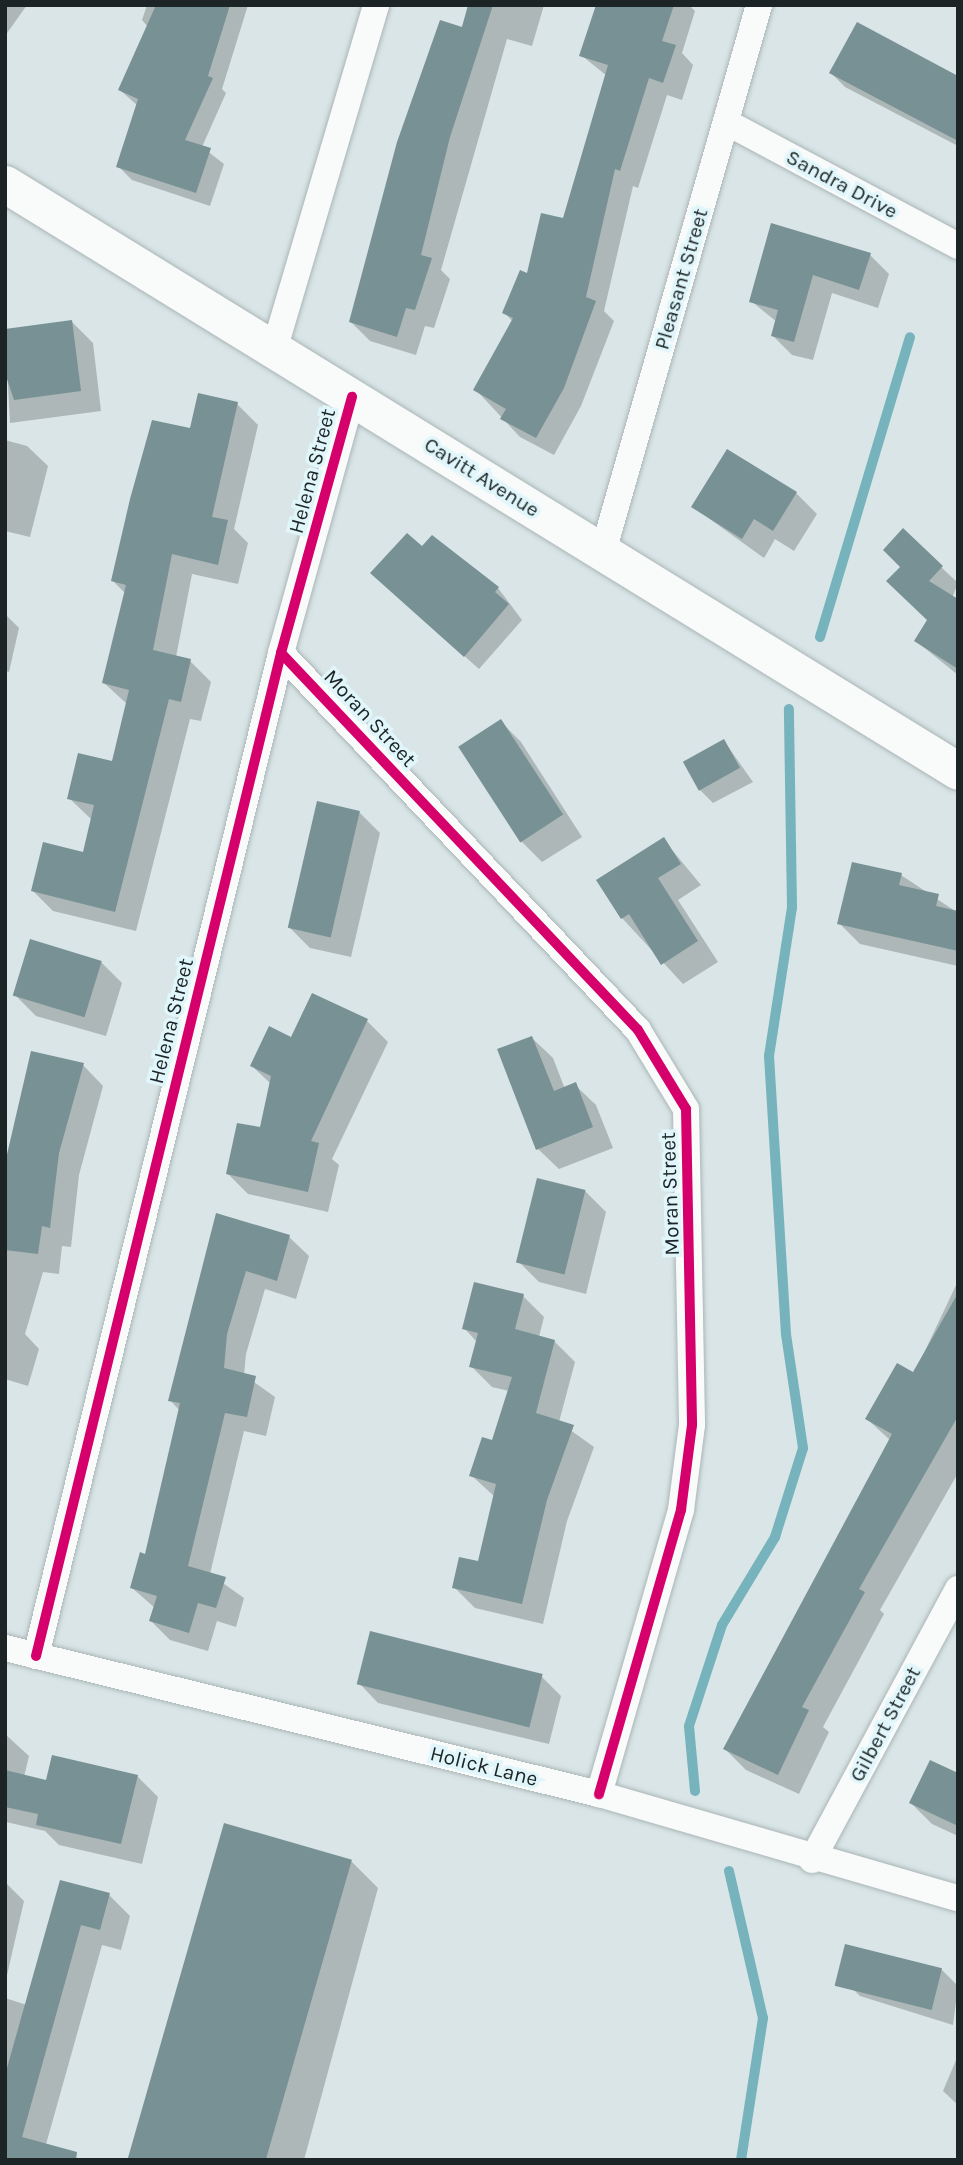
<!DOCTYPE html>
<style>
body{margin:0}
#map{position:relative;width:963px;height:2165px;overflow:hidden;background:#d9e5e7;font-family:Karla,sans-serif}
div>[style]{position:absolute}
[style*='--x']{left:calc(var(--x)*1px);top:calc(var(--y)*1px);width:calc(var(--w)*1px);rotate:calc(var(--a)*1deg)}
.shadow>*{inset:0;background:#0003}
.stream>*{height:10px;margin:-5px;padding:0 5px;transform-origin:5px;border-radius:5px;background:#76b3bd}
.building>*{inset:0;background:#789194;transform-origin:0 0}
.roads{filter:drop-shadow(0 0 2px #abb5b6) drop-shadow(0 0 2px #abb5b6)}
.street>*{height:26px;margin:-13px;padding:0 13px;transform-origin:13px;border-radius:13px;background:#f9fbfb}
.secondary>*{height:37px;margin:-18.5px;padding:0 18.5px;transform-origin:18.5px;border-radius:18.5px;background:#f9fbfb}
.cycleway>*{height:10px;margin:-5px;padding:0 5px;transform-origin:5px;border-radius:5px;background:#d6006c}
span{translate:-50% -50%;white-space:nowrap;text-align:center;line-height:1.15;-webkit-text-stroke:7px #e0f6fb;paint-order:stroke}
.street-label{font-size:21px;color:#1c2425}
.frame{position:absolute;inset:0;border:7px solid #1c2425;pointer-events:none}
</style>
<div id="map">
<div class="shadow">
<div style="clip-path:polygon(5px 5px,27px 5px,5px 36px)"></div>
<div style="clip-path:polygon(147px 5px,248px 5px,222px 89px,226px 93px,202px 147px,224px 164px,210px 206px,132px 180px,118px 166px,138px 106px,120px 90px,148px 27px,142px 20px)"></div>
<div style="clip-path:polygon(470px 5px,544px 5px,532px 46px,507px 39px,441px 270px,450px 279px,434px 328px,425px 326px,416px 355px,370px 341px,351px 322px)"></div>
<div style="clip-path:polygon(598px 5px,689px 5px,695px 11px,682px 53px,693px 65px,682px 100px,667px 95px,638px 188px,633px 186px,604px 311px,614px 321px,581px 406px,554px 455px,520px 437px,476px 390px,513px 322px,505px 313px,564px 220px,607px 76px,581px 55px)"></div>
<div style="clip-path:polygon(831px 73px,958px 77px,958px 146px,845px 87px)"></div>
<div style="clip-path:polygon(772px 225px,870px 255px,889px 274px,878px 308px,832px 293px,813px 360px,792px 355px,773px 336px,777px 322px,751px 301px)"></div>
<div style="clip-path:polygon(72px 322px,93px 343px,101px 411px,10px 423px,5px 331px)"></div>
<div style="clip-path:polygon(237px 404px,258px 425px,234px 529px,248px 543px,238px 584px,192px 574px,176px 657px,190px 661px,211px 682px,201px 721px,190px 719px,136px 931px,53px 911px,33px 891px,84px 854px,92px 820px,69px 798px,113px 763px,127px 704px,103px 682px,125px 593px,113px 581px,191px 430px)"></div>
<div style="clip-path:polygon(5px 440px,27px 446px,48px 466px,30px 537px,5px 531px)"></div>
<div style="clip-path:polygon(796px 493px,817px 514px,794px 551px,775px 539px,764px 558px,693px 507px)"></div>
<div style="clip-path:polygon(903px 531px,958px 583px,952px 598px,958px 601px,958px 675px,916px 641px,929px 621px,902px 567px)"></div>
<div style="clip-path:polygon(387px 587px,498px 588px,522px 620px,479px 669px)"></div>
<div style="clip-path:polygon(5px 614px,19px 628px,9px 672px,5px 671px)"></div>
<div style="clip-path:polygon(500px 721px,521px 742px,582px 837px,542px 862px,521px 841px,460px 747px)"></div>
<div style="clip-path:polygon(724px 741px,753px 782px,713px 803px,699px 789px)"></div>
<div style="clip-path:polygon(359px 812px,380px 833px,351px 957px,310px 948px,289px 927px)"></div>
<div style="clip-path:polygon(663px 839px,701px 885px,678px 900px,718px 962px,683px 984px,622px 918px)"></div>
<div style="clip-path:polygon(901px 875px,958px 913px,958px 966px,860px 944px,839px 923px)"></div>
<div style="clip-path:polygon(101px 962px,122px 983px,106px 1036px,36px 1016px,15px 995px)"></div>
<div style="clip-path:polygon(367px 1021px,388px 1042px,332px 1159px,339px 1165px,328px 1212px,248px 1194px,227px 1173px,261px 1130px,271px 1084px,252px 1066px,292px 1039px)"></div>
<div style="clip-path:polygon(532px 1038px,553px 1058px,565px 1089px,575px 1085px,596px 1105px,613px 1148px,559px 1169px,538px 1149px)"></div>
<div style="clip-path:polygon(83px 1065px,103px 1086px,79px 1175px,71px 1247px,62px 1246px,59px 1274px,43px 1272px,25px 1334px,39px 1349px,28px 1386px,5px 1379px,5px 1171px)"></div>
<div style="clip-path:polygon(585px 1191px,606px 1212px,586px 1294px,539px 1282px,518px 1261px)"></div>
<div style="clip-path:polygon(217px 1215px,289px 1237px,309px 1256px,296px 1299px,265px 1289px,246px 1354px,244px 1375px,275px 1397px,266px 1436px,244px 1431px,210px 1574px,244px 1598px,236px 1627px,217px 1621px,208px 1651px,170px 1640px,151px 1621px,155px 1608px,131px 1587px,146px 1556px,180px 1411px,170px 1400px)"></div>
<div style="clip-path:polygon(958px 1281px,958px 1473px,880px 1610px,884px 1614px,823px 1727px,829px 1732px,799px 1794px,746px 1770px,725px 1749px,891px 1441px,867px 1419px,914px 1374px)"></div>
<div style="clip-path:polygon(523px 1296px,544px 1317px,539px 1337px,554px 1341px,575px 1362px,559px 1422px,594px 1447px,567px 1521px,543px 1624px,475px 1608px,454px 1587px,480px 1563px,495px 1497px,471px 1475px,493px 1442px,509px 1391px,492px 1387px,471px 1366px,477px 1342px,464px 1328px)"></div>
<div style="clip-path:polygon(541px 1676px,561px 1696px,549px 1744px,378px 1703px,359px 1683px)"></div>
<div style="clip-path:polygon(5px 1734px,29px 1756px,24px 1777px,47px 1782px,137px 1776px,158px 1797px,142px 1864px,59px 1845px,45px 1831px,6px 1822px,5px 1827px)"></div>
<div style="clip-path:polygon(958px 1775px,958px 1836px,932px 1824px,911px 1803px)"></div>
<div style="clip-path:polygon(351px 1861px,378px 1888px,304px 2160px,136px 2160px)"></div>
<div style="clip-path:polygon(5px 1882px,24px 1901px,5px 1984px)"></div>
<div style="clip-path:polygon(61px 1882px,109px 1895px,130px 1916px,121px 1950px,102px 1945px,45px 2148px,5px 2160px,5px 1998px,27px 2005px)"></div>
<div style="clip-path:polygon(941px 1969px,958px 1986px,953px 2025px,860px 1996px,839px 1975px)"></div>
<div style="clip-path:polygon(956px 2060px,958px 2061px,958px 2105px,943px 2091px)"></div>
</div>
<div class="stream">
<div style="--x:820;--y:637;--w:313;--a:-73.3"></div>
<div style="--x:695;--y:1791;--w:65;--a:-95.3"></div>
<div style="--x:689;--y:1726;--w:106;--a:-71.9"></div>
<div style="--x:722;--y:1625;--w:103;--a:-58.9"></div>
<div style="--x:775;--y:1537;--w:93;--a:-72.5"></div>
<div style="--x:803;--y:1448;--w:115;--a:-98.5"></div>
<div style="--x:786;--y:1334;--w:279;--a:-93.5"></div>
<div style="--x:769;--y:1056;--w:150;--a:-81.2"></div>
<div style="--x:792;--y:908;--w:199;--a:-90.9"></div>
<div style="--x:729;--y:1871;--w:151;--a:77"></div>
<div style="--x:763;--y:2018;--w:144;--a:98.8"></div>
</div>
<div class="building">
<div style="clip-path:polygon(156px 5px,230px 5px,208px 76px,213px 78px,185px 140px,211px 148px,196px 193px,116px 167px,138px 99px,118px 90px)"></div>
<div style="clip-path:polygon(468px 5px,493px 5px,450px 137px,421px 255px,432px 258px,415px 310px,406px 308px,397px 337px,349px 322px,397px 142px,440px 20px,462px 27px)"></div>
<div style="clip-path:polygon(596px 5px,674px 5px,662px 41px,676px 45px,663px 83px,649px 78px,620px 171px,615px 169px,586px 297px,596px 301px,564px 388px,536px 438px,500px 419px,506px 409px,473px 390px,513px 318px,502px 313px,520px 270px,527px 273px,541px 213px,563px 218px,608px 65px,579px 56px)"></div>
<div style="clip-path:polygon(857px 22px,958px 76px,958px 141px,829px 73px)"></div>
<div style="clip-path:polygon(771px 223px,871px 253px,859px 290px,813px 275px,794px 342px,771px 336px,778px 310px,749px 302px)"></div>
<div style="clip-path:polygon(72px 320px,81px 391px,14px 400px,5px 373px,5px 329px)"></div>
<div style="clip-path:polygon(198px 393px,238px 402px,212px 517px,228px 520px,218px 565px,172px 554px,153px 650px,191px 659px,181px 702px,169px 699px,115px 912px,31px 891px,43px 842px,83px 852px,94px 805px,67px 799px,78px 753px,112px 761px,129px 690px,102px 683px,126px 585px,111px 581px,130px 499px,152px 420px,190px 428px)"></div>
<div style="clip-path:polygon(727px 449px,797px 492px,773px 531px,754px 519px,742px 539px,691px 507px)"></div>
<div style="clip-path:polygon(903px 528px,943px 566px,929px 581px,958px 599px,958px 669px,914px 641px,927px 620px,886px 581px,900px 567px,883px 550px)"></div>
<div style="clip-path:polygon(407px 533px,422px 546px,432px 535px,499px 587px,495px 592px,509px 604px,464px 657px,370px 573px)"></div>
<div style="left:501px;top:719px;width:114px;height:51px;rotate:57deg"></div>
<div style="left:724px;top:739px;width:33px;height:47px;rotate:61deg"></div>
<div style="left:317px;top:801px;width:44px;height:130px;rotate:13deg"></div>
<div style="clip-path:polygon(664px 837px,681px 864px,658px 878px,698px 941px,661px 965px,629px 914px,621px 919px,596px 880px)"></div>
<div style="clip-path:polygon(852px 862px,902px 873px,899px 885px,939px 894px,936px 906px,958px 911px,958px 951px,837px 924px)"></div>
<div style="left:30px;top:939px;width:75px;height:59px;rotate:17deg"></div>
<div style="clip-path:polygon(312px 993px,368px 1019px,311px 1141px,319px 1143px,308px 1192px,226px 1174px,237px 1123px,260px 1127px,271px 1076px,250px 1066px,269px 1026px,291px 1037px)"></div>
<div style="clip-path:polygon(532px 1036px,554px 1091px,576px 1082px,593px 1127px,536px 1150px,497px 1049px)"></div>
<div style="clip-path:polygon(31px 1051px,84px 1063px,59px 1153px,50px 1228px,42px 1226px,38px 1254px,5px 1250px,5px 1163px)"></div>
<div style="left:537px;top:1178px;width:50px;height:87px;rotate:14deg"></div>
<div style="clip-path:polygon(216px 1213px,290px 1235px,277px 1281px,246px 1271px,227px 1334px,224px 1368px,256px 1376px,247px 1417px,225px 1413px,188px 1566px,226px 1577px,216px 1608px,198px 1603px,189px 1633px,149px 1621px,157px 1596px,130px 1588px,140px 1552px,145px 1554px,180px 1403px,168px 1401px)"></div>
<div style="clip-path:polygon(474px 1282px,524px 1294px,515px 1329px,555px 1340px,536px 1413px,574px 1425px,547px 1500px,522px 1604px,452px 1588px,459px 1557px,478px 1561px,496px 1484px,469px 1476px,482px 1437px,492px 1440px,512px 1377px,469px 1367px,478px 1333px,462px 1329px)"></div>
<div style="clip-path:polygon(958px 1293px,958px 1416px,859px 1589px,865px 1592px,802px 1707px,809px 1710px,778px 1775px,723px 1749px,892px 1434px,865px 1419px,897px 1363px,913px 1372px)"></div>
<div style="left:370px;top:1631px;width:178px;height:55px;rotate:14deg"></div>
<div style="clip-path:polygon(52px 1755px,138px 1775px,121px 1844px,36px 1825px,38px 1814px,5px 1807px,5px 1770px,46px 1780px)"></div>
<div style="clip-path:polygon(930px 1760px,958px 1773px,958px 1826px,909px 1803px)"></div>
<div style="left:224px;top:1823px;width:133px;height:349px;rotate:16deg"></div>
<div style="clip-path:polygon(60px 1880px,110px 1893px,100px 1930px,81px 1925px,22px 2137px,77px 2152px,76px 2160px,5px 2160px,5px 2075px)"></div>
<div style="left:845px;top:1944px;width:100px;height:43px;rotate:14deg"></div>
</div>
<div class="roads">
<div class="street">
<div style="--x:726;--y:122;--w:263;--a:28.1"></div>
<div style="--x:274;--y:350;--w:360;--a:-73.5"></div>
<div style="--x:603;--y:552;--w:569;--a:-74.08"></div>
<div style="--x:281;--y:653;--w:519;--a:46.56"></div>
<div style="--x:638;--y:1030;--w:92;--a:58.7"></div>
<div style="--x:686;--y:1109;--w:316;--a:88.9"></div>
<div style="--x:692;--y:1425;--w:86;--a:97.4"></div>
<div style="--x:681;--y:1510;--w:296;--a:106.1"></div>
<div style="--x:5;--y:1648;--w:612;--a:13.81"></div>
<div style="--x:599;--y:1794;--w:374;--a:16.2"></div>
<div style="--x:36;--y:1656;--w:1032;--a:-76.27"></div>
<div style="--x:281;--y:653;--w:266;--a:-74.5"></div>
<div style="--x:812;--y:1860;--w:308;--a:-61.7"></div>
</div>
<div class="secondary">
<div style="--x:5;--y:184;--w:1119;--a:31.63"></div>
</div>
</div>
<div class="cycleway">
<div style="--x:281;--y:653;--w:519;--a:46.56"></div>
<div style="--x:638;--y:1030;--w:92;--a:58.7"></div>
<div style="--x:686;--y:1109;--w:316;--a:88.9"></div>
<div style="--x:692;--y:1425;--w:86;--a:97.4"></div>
<div style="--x:681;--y:1510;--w:296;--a:106.1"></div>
<div style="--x:36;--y:1656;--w:1032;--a:-76.27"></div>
<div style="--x:281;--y:653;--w:266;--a:-74.5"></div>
</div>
<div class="street-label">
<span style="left:842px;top:184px;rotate:28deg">Sandra Drive</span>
<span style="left:681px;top:279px;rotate:-74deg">Pleasant Street</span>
<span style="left:312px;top:471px;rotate:-75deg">Helena Street</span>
<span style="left:482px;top:477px;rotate:32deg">Cavitt Avenue</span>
<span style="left:370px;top:718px;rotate:47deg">Moran Street</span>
<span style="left:171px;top:1021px;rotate:-76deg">Helena Street</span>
<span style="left:670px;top:1194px;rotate:-92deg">Moran Street</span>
<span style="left:885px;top:1724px;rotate:-62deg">Gilbert Street</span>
<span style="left:484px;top:1766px;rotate:14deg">Holick Lane</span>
</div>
<div class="frame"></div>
</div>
